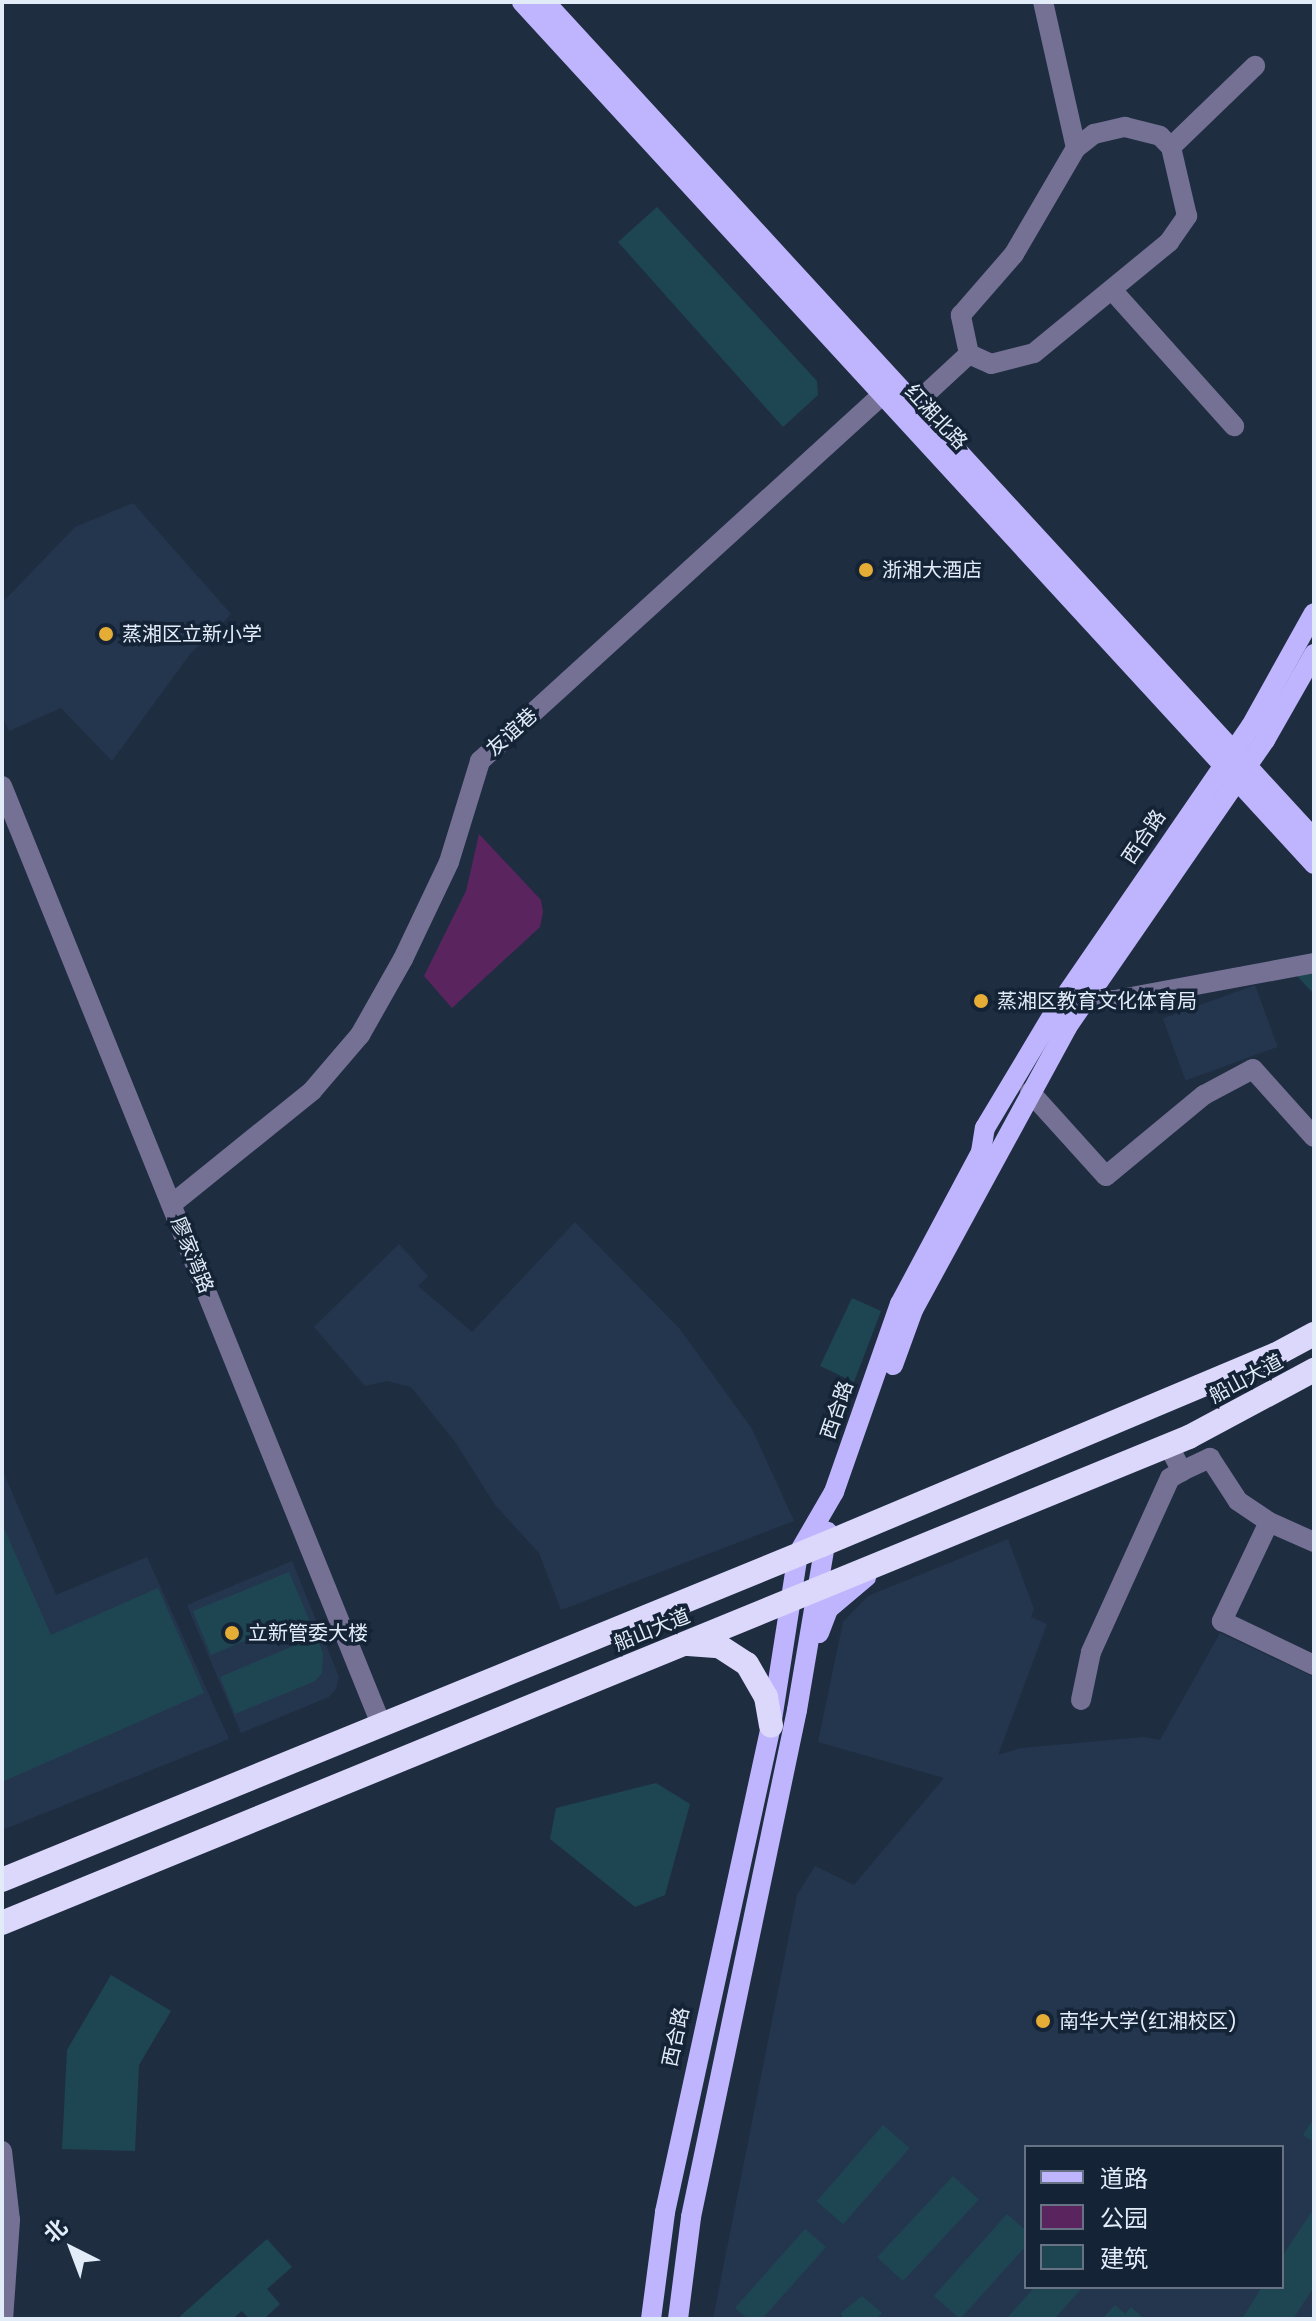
<!DOCTYPE html>
<meta charset="utf-8">
<style>
body{margin:0}
#map{position:relative;width:1316px;height:2321px;overflow:hidden;background:#1f2d40;font-family:Poppins,"Noto Sans SC",sans-serif}
div>[style]{position:absolute}
[style*='--x']{left:calc(var(--x)*1px);top:calc(var(--y)*1px);width:calc(var(--w)*1px);rotate:calc(var(--a)*1deg)}
.built>*{inset:0;background:#24364e;transform-origin:0 0}
.green>*{inset:0;background:#5a245f}
.building>*{inset:0;background:#1e4652;transform-origin:0 0}
.minor>*{height:20px;margin:-10px;padding:0 10px;transform-origin:10px;border-radius:10px;background:#757195}
.major>*{height:20px;margin:-10px;padding:0 10px;transform-origin:10px;border-radius:10px;background:#bfb5fe}
.highway>*{height:24px;margin:-12px;padding:0 12px;transform-origin:12px;border-radius:12px;background:#dcd8fc}
.dots>*{width:22px;height:22px;translate:-50% -50%;box-sizing:border-box;border:4px solid #152336;border-radius:50%}
span{translate:-50% -50%;white-space:nowrap;text-align:center;line-height:1.15;-webkit-text-stroke:7px #152336;paint-order:stroke}
.street-label{font-size:20px;color:#e2ecf9}
.poi-label{font-size:20px;color:#e2ecf9}
.left{translate:0 -50%;text-align:left}
.frame{position:absolute;inset:0;border:4px solid #e2ecf9;pointer-events:none}
.legend{position:absolute;left:1024px;top:2145px;width:260px;height:144px;box-sizing:border-box;background:#152336;border:2px solid #677384;margin:0;padding:10px 14px;list-style:none;font-size:24px;color:#e2ecf9}
.legend li{display:flex;align-items:center;gap:16px;height:40px}
.legend b{width:40px;border:2px solid #677384}
.north{position:absolute;left:32px;top:2209px;width:80px;height:80px;-webkit-text-stroke:6px #152336;paint-order:stroke;rotate:318deg;font-size:22px;font-weight:700;line-height:32px;text-align:center;color:#e2ecf9}
.north::after{content:'';display:block;margin:auto;width:28px;height:36px;background:#e2ecf9;clip-path:polygon(50% 0,100% 100%,50% 72%,0 100%)}
</style>
<div id="map">
<div class="built">
<div style="clip-path:polygon(133px 503px,231px 614px,190px 654px,112px 761px,61px 708px,9px 731px,2px 714px,2px 603px,75px 527px)"></div>
<div style="left:1255px;top:985px;width:66px;height:98px;rotate:70deg"></div>
<div style="clip-path:polygon(575px 1222px,679px 1328px,752px 1429px,794px 1521px,561px 1610px,539px 1553px,495px 1505px,456px 1443px,411px 1387px,387px 1381px,365px 1386px,314px 1327px,399px 1244px,428px 1276px,418px 1286px,472px 1332px)"></div>
<div style="clip-path:polygon(2px 1469px,56px 1595px,147px 1557px,229px 1739px,2px 1830px)"></div>
<div style="clip-path:polygon(evenodd,1008px 1539px,1034px 1609px,1031px 1617px,1047px 1624px,998px 1755px,1021px 1748px,1144px 1737px,1160px 1740px,1220px 1633px,1314px 1677px,1314px 2319px,713px 2319px,797px 1895px,815px 1866px,854px 1885px,944px 1778px,818px 1742px,843px 1622px,868px 1596px,1008px 1539px,1026px 2147px,1282px 2147px,1282px 2287px,1026px 2287px,1026px 2147px)"></div>
<div style="clip-path:polygon(292px 1561px,339px 1677px,336px 1689px,329px 1697px,241px 1733px,187px 1605px)"></div>
</div>
<div class="green">
<div style="clip-path:polygon(479px 834px,541px 900px,543px 912px,540px 927px,452px 1008px,424px 976px,466px 891px)"></div>
</div>
<div class="building">
<div style="clip-path:polygon(657px 207px,817px 381px,818px 395px,783px 427px,618px 242px)"></div>
<div style="clip-path:polygon(1314px 969px,1314px 994px,1295px 974px)"></div>
<div style="clip-path:polygon(852px 1298px,881px 1311px,854px 1382px,820px 1366px)"></div>
<div style="clip-path:polygon(2px 1524px,51px 1635px,158px 1588px,204px 1693px,2px 1782px)"></div>
<div style="clip-path:polygon(289px 1572px,323px 1653px,322px 1673px,315px 1681px,235px 1714px,220px 1677px,298px 1644px,289px 1622px,211px 1655px,193px 1611px)"></div>
<div style="clip-path:polygon(656px 1783px,690px 1804px,665px 1895px,635px 1907px,550px 1839px,556px 1808px)"></div>
<div style="clip-path:polygon(111px 1975px,171px 2011px,139px 2065px,135px 2151px,62px 2149px,67px 2050px)"></div>
<div style="clip-path:polygon(1314px 2118px,1314px 2142px,1303px 2135px)"></div>
<div style="left:883px;top:2125px;width:35px;height:101px;rotate:41deg"></div>
<div style="left:953px;top:2176px;width:35px;height:111px;rotate:43deg"></div>
<div style="clip-path:polygon(1314px 2208px,1314px 2287px,1293px 2319px,1242px 2319px,1262px 2287px,1282px 2287px,1282px 2257px)"></div>
<div style="clip-path:polygon(1007px 2214px,1026px 2231px,1026px 2246px,960px 2319px,934px 2296px)"></div>
<div style="clip-path:polygon(805px 2229px,826px 2247px,762px 2319px,748px 2319px,735px 2308px)"></div>
<div style="clip-path:polygon(267px 2239px,292px 2267px,267px 2289px,280px 2304px,264px 2319px,249px 2319px,242px 2311px,232px 2319px,177px 2319px)"></div>
<div style="clip-path:polygon(1035px 2287px,1083px 2287px,1054px 2319px,1006px 2319px)"></div>
<div style="clip-path:polygon(862px 2296px,882px 2313px,876px 2319px,843px 2319px,841px 2313px)"></div>
<div style="clip-path:polygon(1115px 2305px,1125px 2314px,1131px 2307px,1144px 2319px,1102px 2319px)"></div>
</div>
<div class="minor">
<div style="--x:1076;--y:148;--w:23;--a:-38"></div>
<div style="--x:1094;--y:134;--w:32;--a:-13"></div>
<div style="--x:1125;--y:127;--w:36;--a:14"></div>
<div style="--x:1160;--y:136;--w:16;--a:45"></div>
<div style="--x:1112;--y:290;--w:183;--a:48.1"></div>
<div style="--x:969;--y:354;--w:24;--a:24"></div>
<div style="--x:991;--y:364;--w:44;--a:-14.3"></div>
<div style="--x:1034;--y:353;--w:175;--a:-39.4"></div>
<div style="--x:1169;--y:242;--w:32;--a:-55"></div>
<div style="--x:1187;--y:216;--w:71;--a:-103.1"></div>
<div style="--x:1171;--y:147;--w:117;--a:-44"></div>
<div style="--x:915;--y:404;--w:74;--a:-42.8"></div>
<div style="--x:969;--y:354;--w:40;--a:-102"></div>
<div style="--x:961;--y:315;--w:81;--a:-49"></div>
<div style="--x:1014;--y:254;--w:123;--a:-59.7"></div>
<div style="--x:1076;--y:148;--w:150;--a:-102.7"></div>
<div style="--x:2;--y:786;--w:1012;--a:68"></div>
<div style="--x:1072;--y:994;--w:14;--a:25"></div>
<div style="--x:1085;--y:1000;--w:30;--a:0"></div>
<div style="--x:1115;--y:1000;--w:202;--a:-10.5"></div>
<div style="--x:1030;--y:1092;--w:113;--a:47.9"></div>
<div style="--x:1106;--y:1176;--w:127;--a:-39.6"></div>
<div style="--x:1204;--y:1095;--w:55;--a:-28"></div>
<div style="--x:1253;--y:1069;--w:91;--a:48.1"></div>
<div style="--x:172;--y:1204;--w:180;--a:-38.9"></div>
<div style="--x:312;--y:1091;--w:74;--a:-49.4"></div>
<div style="--x:360;--y:1035;--w:87;--a:-60.5"></div>
<div style="--x:403;--y:959;--w:107;--a:-64.6"></div>
<div style="--x:449;--y:862;--w:106;--a:-72.9"></div>
<div style="--x:480;--y:761;--w:544;--a:-42.32"></div>
<div style="--x:1168;--y:1445;--w:30;--a:62"></div>
<div style="--x:1182;--y:1471;--w:31;--a:-25"></div>
<div style="--x:1210;--y:1458;--w:51;--a:56.9"></div>
<div style="--x:1238;--y:1501;--w:37;--a:34"></div>
<div style="--x:1269;--y:1522;--w:49;--a:24"></div>
<div style="--x:1269;--y:1522;--w:110;--a:115.4"></div>
<div style="--x:1222;--y:1621;--w:102;--a:25.6"></div>
<div style="--x:1081;--y:1700;--w:49;--a:-78.2"></div>
<div style="--x:1091;--y:1652;--w:191;--a:-65.6"></div>
<div style="--x:1170;--y:1478;--w:14;--a:-30"></div>
<div style="--x:2;--y:2151;--w:69;--a:83.4"></div>
<div style="--x:10;--y:2220;--w:99;--a:94"></div>
</div>
<div class="major">
<div style="--x:522;--y:2;--w:1171;--a:47.42"></div>
<div style="--x:545;--y:2;--w:1137;--a:47.42"></div>
<div style="--x:893;--y:1365;--w:59;--a:-70"></div>
<div style="--x:913;--y:1310;--w:322;--a:-61.4"></div>
<div style="--x:1067;--y:1027;--w:349;--a:-55.4"></div>
<div style="--x:1265;--y:740;--w:99;--a:-60.3"></div>
<div style="--x:819;--y:1633;--w:26;--a:-69"></div>
<div style="--x:828;--y:1609;--w:50;--a:-40.1"></div>
<div style="--x:651;--y:2319;--w:108;--a:-82.5"></div>
<div style="--x:665;--y:2212;--w:497;--a:-77.7"></div>
<div style="--x:771;--y:1726;--w:174;--a:-81.1"></div>
<div style="--x:798;--y:1554;--w:72;--a:-59.9"></div>
<div style="--x:834;--y:1492;--w:199;--a:-70.7"></div>
<div style="--x:900;--y:1304;--w:172;--a:-61.9"></div>
<div style="--x:981;--y:1152;--w:24;--a:-81"></div>
<div style="--x:985;--y:1128;--w:136;--a:-59.1"></div>
<div style="--x:1055;--y:1011;--w:346;--a:-55.5"></div>
<div style="--x:1251;--y:726;--w:129;--a:-60.9"></div>
<div style="--x:678;--y:2319;--w:103;--a:-82.7"></div>
<div style="--x:691;--y:2217;--w:518;--a:-78.19"></div>
<div style="--x:797;--y:1710;--w:181;--a:-80.4"></div>
</div>
<div class="highway">
<div style="--x:688;--y:1644;--w:31;--a:4"></div>
<div style="--x:719;--y:1646;--w:33;--a:33"></div>
<div style="--x:747;--y:1664;--w:38;--a:60"></div>
<div style="--x:766;--y:1697;--w:29;--a:80"></div>
<div style="--x:2;--y:1880;--w:886;--a:-22.22"></div>
<div style="--x:822;--y:1545;--w:491;--a:-22.8"></div>
<div style="--x:1275;--y:1355;--w:44;--a:-28.3"></div>
<div style="--x:2;--y:1923;--w:1283;--a:-22.27"></div>
<div style="--x:1189;--y:1437;--w:142;--a:-28.2"></div>
</div>
<div class="dots">
<div style="left:866px;top:570px;background:#e6ad36"></div>
<div style="left:106px;top:634px;background:#e6ad36"></div>
<div style="left:981px;top:1001px;background:#e6ad36"></div>
<div style="left:232px;top:1633px;background:#e6ad36"></div>
<div style="left:1043px;top:2021px;background:#e6ad36"></div>
</div>
<div class="street-label">
<span style="left:936px;top:417px;rotate:47deg">红湘北路</span>
<span style="left:512px;top:732px;rotate:-42deg">友谊巷</span>
<span style="left:1144px;top:837px;rotate:-56deg">西合路</span>
<span style="left:192px;top:1255px;rotate:68deg">廖家湾路</span>
<span style="left:1246px;top:1379px;rotate:-28deg">船山大道</span>
<span style="left:837px;top:1410px;rotate:-71deg">西合路</span>
<span style="left:652px;top:1630px;rotate:-22deg">船山大道</span>
<span style="left:676px;top:2037px;rotate:-78deg">西合路</span>
</div>
<div class="poi-label">
<span class="left" style="left:882px;top:570px">浙湘大酒店</span>
<span class="left" style="left:122px;top:634px">蒸湘区立新小学</span>
<span class="left" style="left:997px;top:1001px">蒸湘区教育文化体育局</span>
<span class="left" style="left:248px;top:1633px">立新管委大楼</span>
<span class="left" style="left:1059px;top:2021px">南华大学(红湘校区)</span>
</div>
<div class="frame"></div>
<ul class="legend">
<li><b style="height:10px;background:#bfb5fe"></b>道路</li>
<li><b style="height:22px;background:#5a245f"></b>公园</li>
<li><b style="height:22px;background:#1e4652"></b>建筑</li>
</ul>
<div class="north">北</div>
</div>
